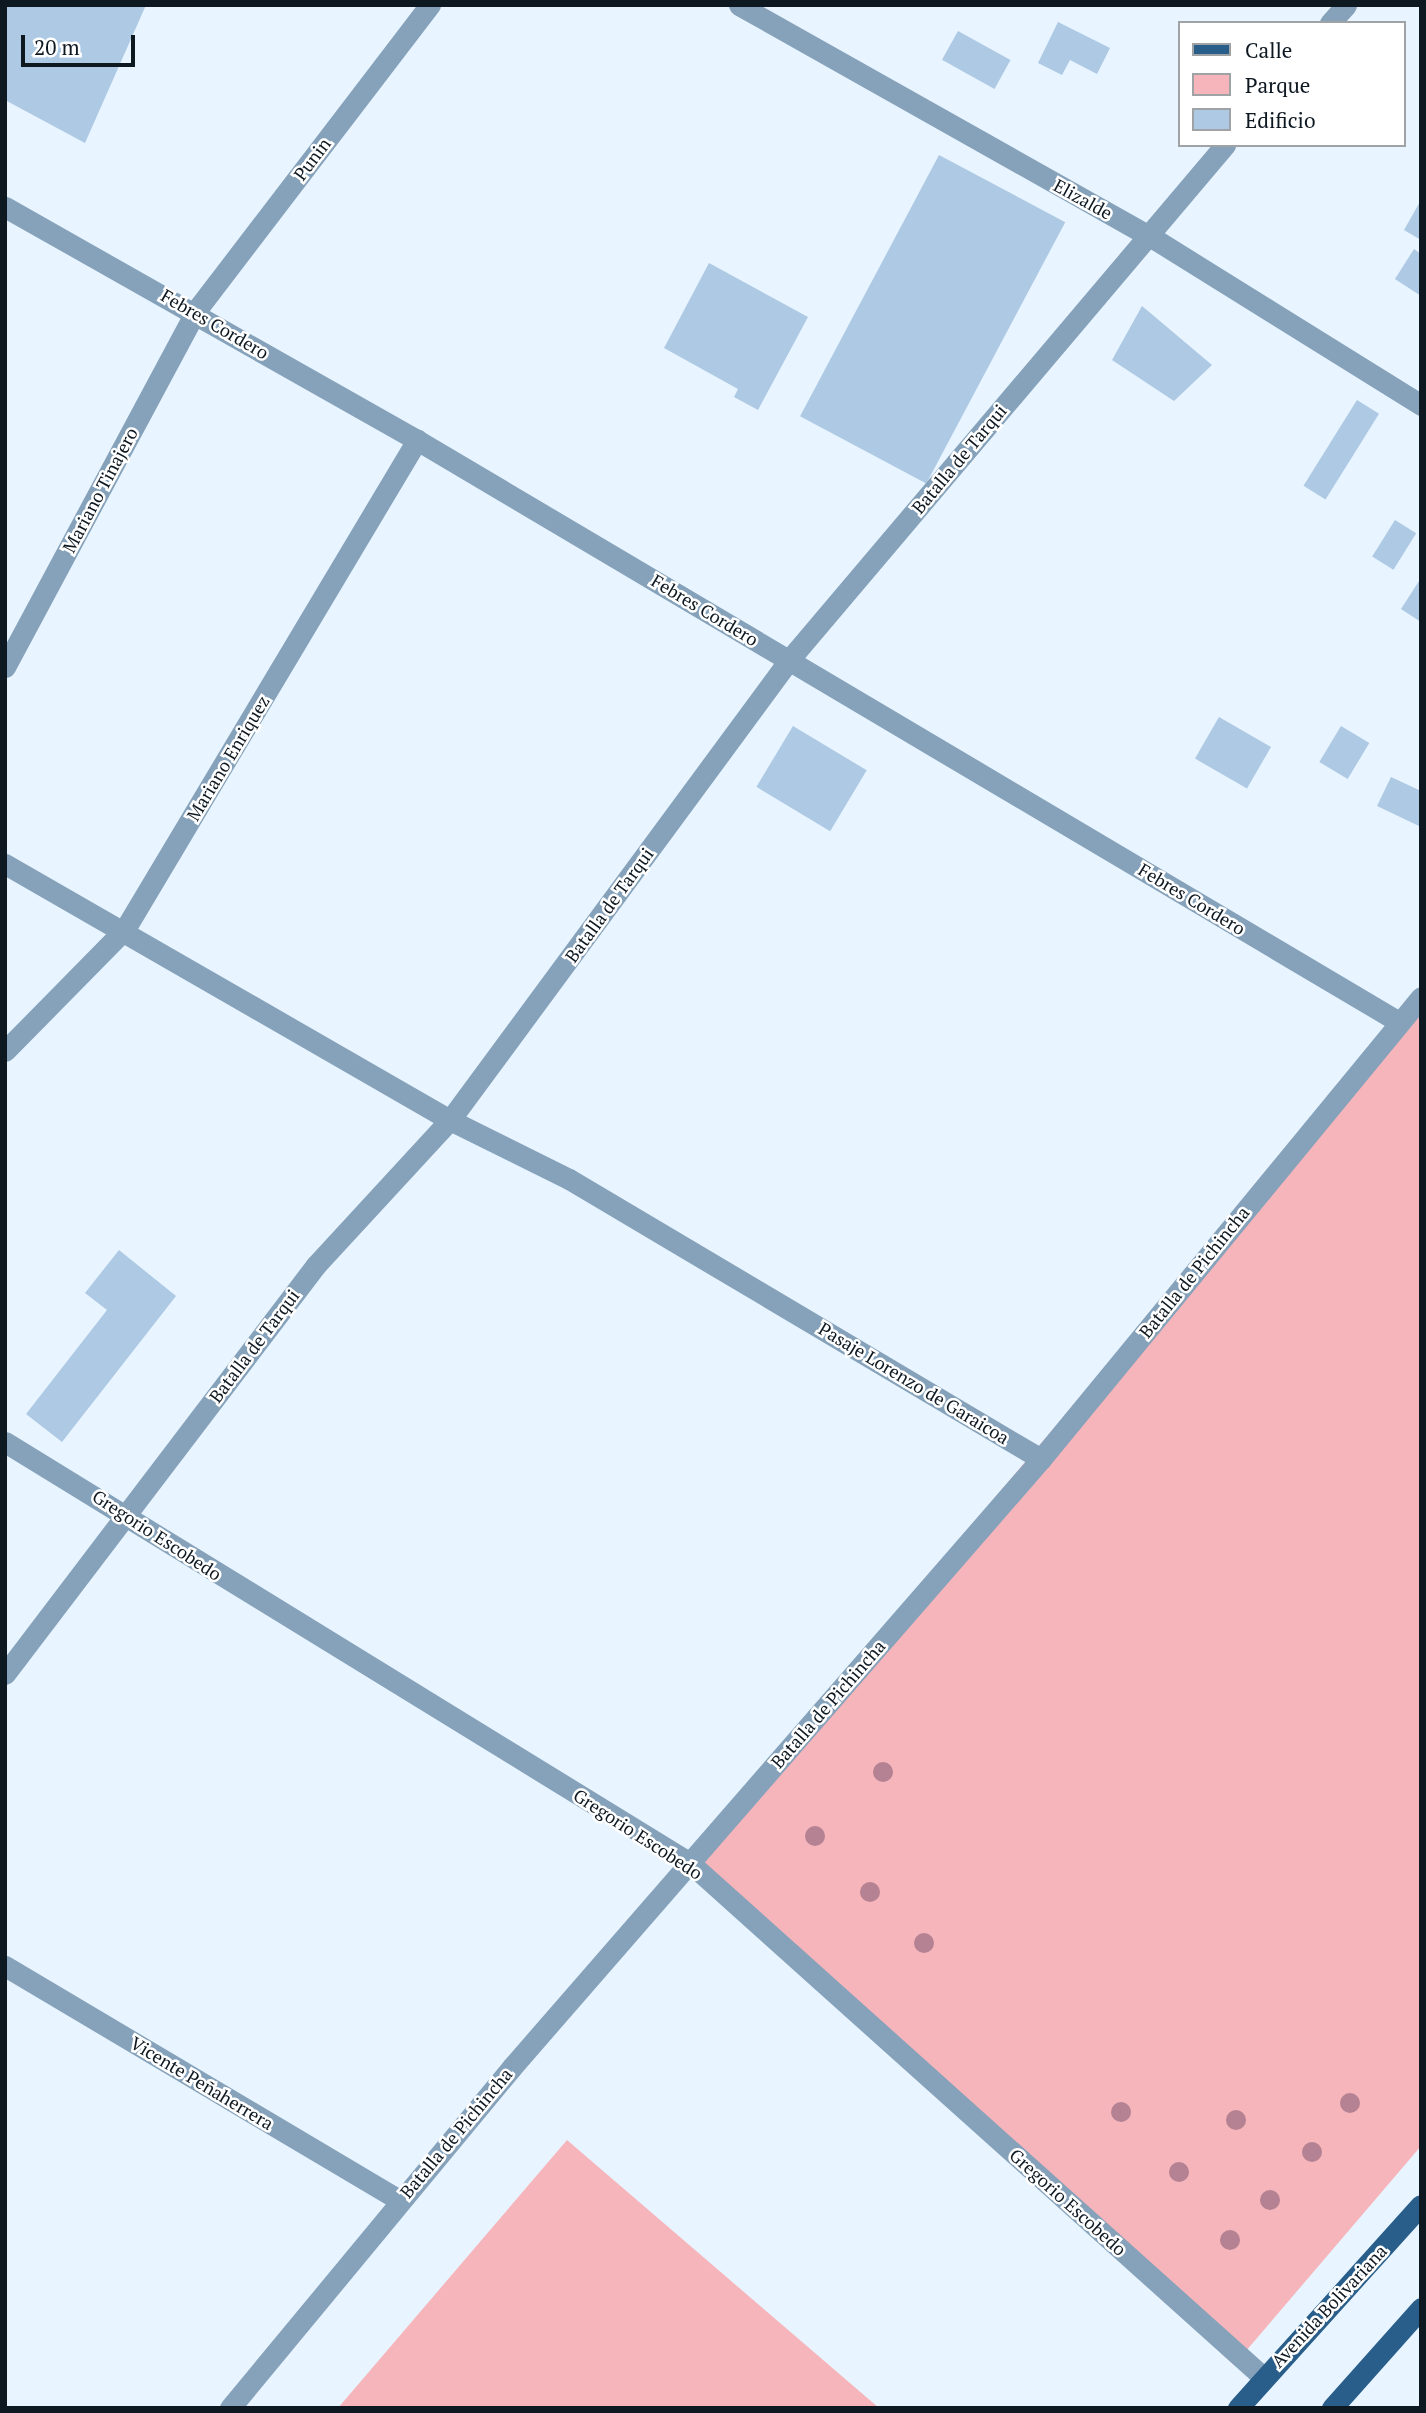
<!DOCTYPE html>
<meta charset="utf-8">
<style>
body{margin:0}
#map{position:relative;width:1426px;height:2413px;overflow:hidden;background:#e8f4ff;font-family:"PT Serif",serif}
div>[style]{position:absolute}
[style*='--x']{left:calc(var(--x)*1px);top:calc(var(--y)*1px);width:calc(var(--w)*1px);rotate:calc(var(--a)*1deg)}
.green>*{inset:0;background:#f6b5ba}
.building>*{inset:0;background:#adc9e3;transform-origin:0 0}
.minor>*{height:21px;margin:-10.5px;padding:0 10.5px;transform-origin:10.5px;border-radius:10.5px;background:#86a2ba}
.major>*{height:21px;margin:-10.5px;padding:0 10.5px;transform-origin:10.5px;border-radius:10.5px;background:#285e89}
.trees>*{width:20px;height:20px;margin:-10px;border-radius:50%;background:#b48292}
span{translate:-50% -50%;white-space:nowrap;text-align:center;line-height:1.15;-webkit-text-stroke:5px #fff;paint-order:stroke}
.street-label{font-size:18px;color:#0e1821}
.frame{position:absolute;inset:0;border:7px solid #0e1821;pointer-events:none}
.legend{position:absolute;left:1178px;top:21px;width:228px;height:126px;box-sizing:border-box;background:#fff;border:2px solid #9fa3a6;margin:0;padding:9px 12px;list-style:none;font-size:21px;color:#0e1821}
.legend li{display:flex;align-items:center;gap:14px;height:35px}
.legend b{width:35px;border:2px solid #9fa3a6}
.scale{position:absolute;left:21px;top:35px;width:114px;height:32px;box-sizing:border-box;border:4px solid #0e1821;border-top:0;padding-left:9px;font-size:21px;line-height:24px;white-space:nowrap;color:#0e1821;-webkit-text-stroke:5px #fff;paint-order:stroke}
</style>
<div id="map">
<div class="green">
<div style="clip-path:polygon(1421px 997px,1421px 2146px,1234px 2365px,689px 1857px)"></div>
<div style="clip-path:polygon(567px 2140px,879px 2408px,338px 2408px)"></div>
</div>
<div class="building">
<div style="clip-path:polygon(5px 5px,146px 5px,85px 143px,5px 100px)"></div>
<div style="clip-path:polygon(1058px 22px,1110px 48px,1097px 74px,1070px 60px,1062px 75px,1038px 63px)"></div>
<div style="left:958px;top:31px;width:60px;height:33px;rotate:29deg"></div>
<div style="left:939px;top:155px;width:143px;height:296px;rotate:28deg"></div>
<div style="clip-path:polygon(1421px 200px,1421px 240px,1404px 230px)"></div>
<div style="clip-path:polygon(1414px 249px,1421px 254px,1421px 296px,1395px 279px)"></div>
<div style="clip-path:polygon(709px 263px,808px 317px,758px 410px,734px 397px,738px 389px,664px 348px)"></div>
<div style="clip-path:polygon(1142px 306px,1212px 365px,1174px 401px,1112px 360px)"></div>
<div style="left:1357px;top:400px;width:26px;height:101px;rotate:32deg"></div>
<div style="left:1395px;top:520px;width:25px;height:43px;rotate:32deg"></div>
<div style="clip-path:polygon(1421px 578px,1421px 622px,1401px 609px)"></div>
<div style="left:1219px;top:717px;width:60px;height:48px;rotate:30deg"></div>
<div style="left:793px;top:726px;width:86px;height:71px;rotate:31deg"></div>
<div style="left:1341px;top:726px;width:33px;height:42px;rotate:31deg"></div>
<div style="clip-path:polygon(1391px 777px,1421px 791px,1419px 826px,1377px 806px)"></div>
<div style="clip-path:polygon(119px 1250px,176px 1296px,62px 1442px,26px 1414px,107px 1310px,85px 1293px)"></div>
</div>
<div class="minor">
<div style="--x:739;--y:5;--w:469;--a:29.4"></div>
<div style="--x:1148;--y:235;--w:322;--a:31.9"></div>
<div style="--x:1330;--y:23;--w:24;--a:-48"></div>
<div style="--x:5;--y:207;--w:473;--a:29.5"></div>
<div style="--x:417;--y:440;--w:1142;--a:30.65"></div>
<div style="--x:5;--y:667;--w:403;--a:-61.8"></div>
<div style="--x:195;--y:312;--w:387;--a:-52.6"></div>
<div style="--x:5;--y:864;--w:513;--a:29.91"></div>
<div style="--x:450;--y:1120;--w:133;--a:26.4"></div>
<div style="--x:569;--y:1179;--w:549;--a:30.68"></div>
<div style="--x:5;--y:1051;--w:171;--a:-45.5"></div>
<div style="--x:125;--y:929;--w:570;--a:-59.16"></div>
<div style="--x:5;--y:1442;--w:804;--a:31.57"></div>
<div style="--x:690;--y:1863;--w:770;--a:41.89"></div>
<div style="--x:5;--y:1674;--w:514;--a:-52.75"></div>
<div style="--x:316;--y:1265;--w:197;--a:-47.3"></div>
<div style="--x:450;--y:1120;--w:571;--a:-53.61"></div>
<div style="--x:789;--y:660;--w:675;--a:-49.75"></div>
<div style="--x:5;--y:1966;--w:458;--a:30.7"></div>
<div style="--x:230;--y:2408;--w:442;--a:-50.4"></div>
<div style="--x:512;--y:2067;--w:806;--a:-48.97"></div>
<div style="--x:1041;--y:1459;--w:598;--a:-50.56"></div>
</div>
<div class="major">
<div style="--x:1238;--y:2408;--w:273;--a:-48"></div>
<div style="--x:1332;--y:2408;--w:134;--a:-48.3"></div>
</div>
<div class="trees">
<div style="left:883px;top:1772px"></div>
<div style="left:815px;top:1836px"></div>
<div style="left:870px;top:1892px"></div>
<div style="left:924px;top:1943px"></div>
<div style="left:1350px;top:2103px"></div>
<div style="left:1121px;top:2112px"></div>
<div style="left:1236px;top:2120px"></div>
<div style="left:1312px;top:2152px"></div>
<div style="left:1179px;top:2172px"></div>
<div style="left:1270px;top:2200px"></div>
<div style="left:1230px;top:2240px"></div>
</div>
<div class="street-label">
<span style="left:312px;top:159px;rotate:-53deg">Punin</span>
<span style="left:1083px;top:199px;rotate:29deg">Elizalde</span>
<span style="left:215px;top:324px;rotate:30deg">Febres Cordero</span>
<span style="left:959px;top:459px;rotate:-50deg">Batalla de Tarqui</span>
<span style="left:100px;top:490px;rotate:-62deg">Mariano Tinajero</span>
<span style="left:705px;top:610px;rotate:31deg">Febres Cordero</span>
<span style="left:228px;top:758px;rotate:-59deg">Mariano Enriquez</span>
<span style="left:1192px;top:899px;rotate:31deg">Febres Cordero</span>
<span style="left:609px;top:905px;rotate:-54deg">Batalla de Tarqui</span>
<span style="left:1194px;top:1272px;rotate:-51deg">Batalla de Pichincha</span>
<span style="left:254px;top:1346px;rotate:-53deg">Batalla de Tarqui</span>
<span style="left:914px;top:1383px;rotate:31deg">Pasaje Lorenzo de Garaicoa</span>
<span style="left:157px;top:1535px;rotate:33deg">Gregorio Escobedo</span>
<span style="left:828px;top:1704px;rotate:-49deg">Batalla de Pichincha</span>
<span style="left:638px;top:1834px;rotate:33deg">Gregorio Escobedo</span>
<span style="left:202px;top:2083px;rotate:31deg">Vicente Peñaherrera</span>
<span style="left:456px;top:2133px;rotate:-50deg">Batalla de Pichincha</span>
<span style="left:1068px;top:2202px;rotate:42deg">Gregorio Escobedo</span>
<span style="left:1329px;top:2306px;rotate:-47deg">Avenida Bolivariana</span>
</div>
<div class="frame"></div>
<ul class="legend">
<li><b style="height:9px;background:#285e89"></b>Calle</li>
<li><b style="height:19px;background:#f6b5ba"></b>Parque</li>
<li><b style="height:19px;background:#adc9e3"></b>Edificio</li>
</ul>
<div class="scale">20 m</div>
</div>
